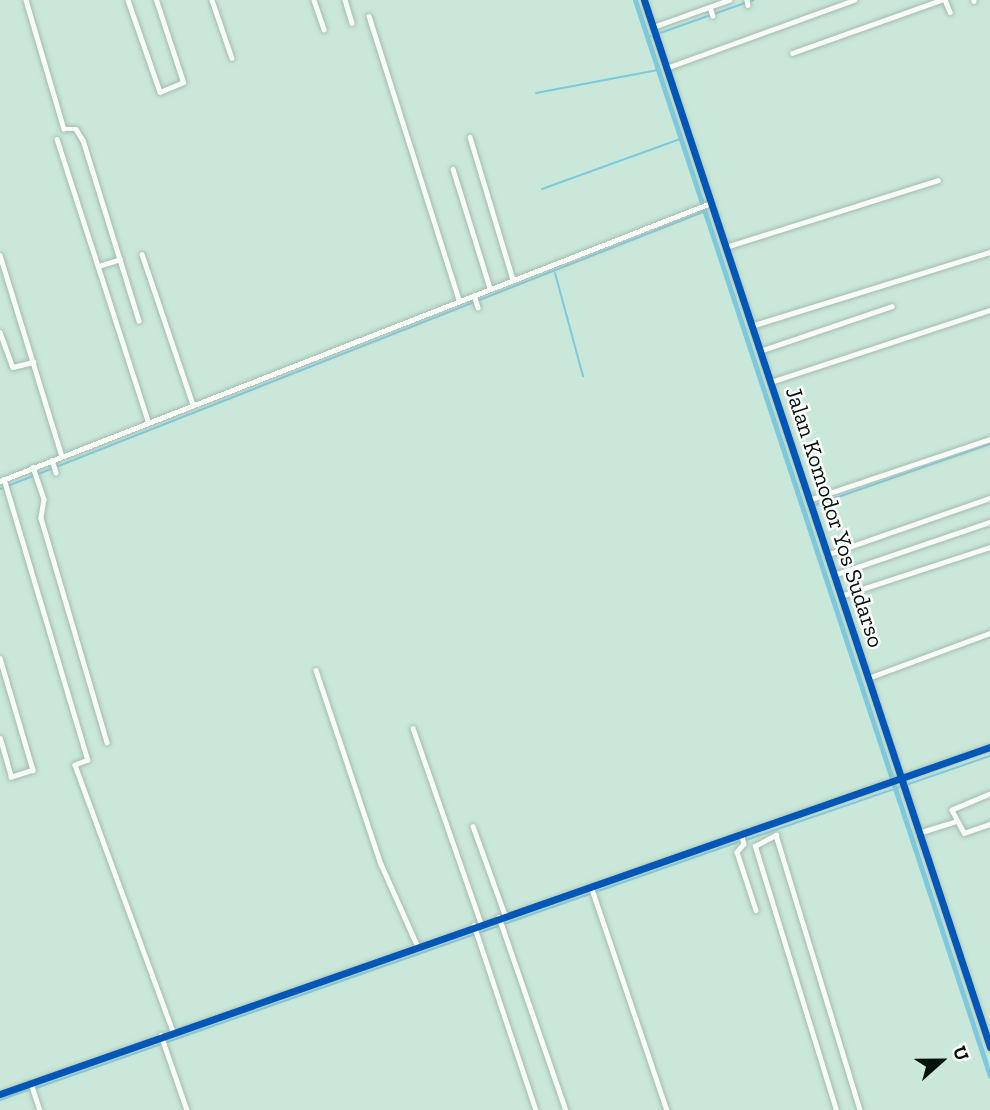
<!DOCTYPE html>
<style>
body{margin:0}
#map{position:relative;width:990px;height:1110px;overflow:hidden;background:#cae8da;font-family:"Zilla Slab",serif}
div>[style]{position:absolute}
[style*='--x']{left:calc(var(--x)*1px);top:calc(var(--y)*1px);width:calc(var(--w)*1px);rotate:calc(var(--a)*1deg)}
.stream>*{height:2px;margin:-1px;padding:0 1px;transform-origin:1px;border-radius:1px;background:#7dc9de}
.canal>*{height:5px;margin:-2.5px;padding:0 2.5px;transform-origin:2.5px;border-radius:2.5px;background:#7dc9de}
.roads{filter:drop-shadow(0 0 2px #a4bbb0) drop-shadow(0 0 2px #a4bbb0)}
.minor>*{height:4.5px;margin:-2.25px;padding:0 2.25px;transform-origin:2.25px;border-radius:2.25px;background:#f7fcf9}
.tertiary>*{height:5px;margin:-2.5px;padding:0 2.5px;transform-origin:2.5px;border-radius:2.5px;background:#f7fcf9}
.cycleway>*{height:7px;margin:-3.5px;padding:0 3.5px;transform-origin:3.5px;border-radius:3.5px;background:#0057b8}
span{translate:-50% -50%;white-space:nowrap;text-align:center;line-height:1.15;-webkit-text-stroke:5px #fff;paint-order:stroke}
.street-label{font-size:23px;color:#00120a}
.north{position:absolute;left:906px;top:1026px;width:70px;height:70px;-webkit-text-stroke:5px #fff;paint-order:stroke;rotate:69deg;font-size:19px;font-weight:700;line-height:28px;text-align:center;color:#00120a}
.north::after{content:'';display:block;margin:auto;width:24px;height:32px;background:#00120a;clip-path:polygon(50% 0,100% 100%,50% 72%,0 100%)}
</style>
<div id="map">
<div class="stream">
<div style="--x:660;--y:33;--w:99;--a:-19.5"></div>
<div style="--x:647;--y:37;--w:4;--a:-14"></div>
<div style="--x:536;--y:93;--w:124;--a:-10.7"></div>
<div style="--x:542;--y:189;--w:147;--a:-19.9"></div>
<div style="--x:555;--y:273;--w:107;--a:74.8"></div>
<div style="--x:0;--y:489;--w:756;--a:-21.51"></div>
<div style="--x:815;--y:505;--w:185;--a:-19.2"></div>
<div style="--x:746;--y:840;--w:258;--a:-19"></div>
<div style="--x:36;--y:1088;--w:747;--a:-19.31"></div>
<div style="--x:0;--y:1100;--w:32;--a:-20"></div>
</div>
<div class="canal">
<div style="--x:635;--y:0;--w:1133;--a:71.74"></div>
</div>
<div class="roads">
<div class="minor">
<div style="--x:26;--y:0;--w:134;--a:73.6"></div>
<div style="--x:64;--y:129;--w:12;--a:0"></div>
<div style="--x:76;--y:129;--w:13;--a:58"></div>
<div style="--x:83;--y:140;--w:189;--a:72.8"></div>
<div style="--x:128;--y:0;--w:97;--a:70.8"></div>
<div style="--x:160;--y:92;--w:25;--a:-23"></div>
<div style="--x:183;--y:82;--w:86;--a:-108.2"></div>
<div style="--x:212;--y:0;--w:61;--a:71"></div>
<div style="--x:314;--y:0;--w:31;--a:71"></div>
<div style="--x:345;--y:0;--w:24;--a:73"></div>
<div style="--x:747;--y:0;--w:5;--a:79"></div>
<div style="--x:945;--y:0;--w:13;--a:67"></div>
<div style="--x:974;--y:0;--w:1;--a:90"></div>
<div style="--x:710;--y:7;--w:9;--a:72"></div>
<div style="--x:369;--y:16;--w:298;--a:72.4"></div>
<div style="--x:653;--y:27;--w:81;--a:-19.6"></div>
<div style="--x:792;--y:53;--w:158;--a:-19.6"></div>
<div style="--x:666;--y:68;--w:200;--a:-19.9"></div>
<div style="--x:470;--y:137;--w:148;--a:73.2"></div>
<div style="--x:57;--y:139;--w:295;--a:72.1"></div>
<div style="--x:453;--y:169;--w:125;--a:72.7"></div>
<div style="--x:726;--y:247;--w:222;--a:-17.5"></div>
<div style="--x:142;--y:254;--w:159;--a:71.3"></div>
<div style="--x:0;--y:255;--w:210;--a:72.9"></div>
<div style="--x:99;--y:266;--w:22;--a:-18"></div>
<div style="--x:474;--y:295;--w:13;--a:72"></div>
<div style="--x:751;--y:326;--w:250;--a:-17.2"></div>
<div style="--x:0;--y:332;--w:37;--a:70"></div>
<div style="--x:13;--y:367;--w:21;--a:-14"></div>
<div style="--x:760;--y:351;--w:139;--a:-18.8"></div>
<div style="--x:771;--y:382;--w:231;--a:-18.2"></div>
<div style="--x:52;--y:460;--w:13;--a:72"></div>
<div style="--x:33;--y:467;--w:34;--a:71"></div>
<div style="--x:44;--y:499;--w:19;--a:99"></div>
<div style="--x:41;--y:518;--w:234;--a:73.6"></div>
<div style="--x:4;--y:479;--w:293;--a:73.4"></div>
<div style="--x:88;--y:760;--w:14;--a:159"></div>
<div style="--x:75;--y:765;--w:283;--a:69.8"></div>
<div style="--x:0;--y:481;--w:763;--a:-21.36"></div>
<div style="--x:809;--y:500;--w:191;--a:-18.6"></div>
<div style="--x:826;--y:555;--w:174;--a:-19.2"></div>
<div style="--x:834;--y:575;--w:165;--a:-18.8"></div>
<div style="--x:841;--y:596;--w:157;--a:-18.2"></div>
<div style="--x:0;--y:658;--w:117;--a:73.6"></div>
<div style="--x:33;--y:770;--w:23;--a:162"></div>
<div style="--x:11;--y:777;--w:40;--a:-106"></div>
<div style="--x:316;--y:670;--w:205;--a:71.5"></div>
<div style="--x:381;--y:864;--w:89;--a:66"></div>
<div style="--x:868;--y:678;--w:130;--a:-20.2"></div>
<div style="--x:413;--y:728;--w:207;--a:70.8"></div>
<div style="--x:990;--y:794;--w:41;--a:157.2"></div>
<div style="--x:952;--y:810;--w:26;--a:62"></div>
<div style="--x:964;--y:833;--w:28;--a:-19"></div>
<div style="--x:473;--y:826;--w:95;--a:70.2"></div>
<div style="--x:741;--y:833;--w:11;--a:75"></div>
<div style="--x:744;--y:844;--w:11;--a:131"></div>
<div style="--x:737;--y:852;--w:61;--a:71.9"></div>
<div style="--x:918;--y:833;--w:38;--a:-17"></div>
<div style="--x:591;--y:886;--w:237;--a:71.3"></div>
<div style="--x:499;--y:917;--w:204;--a:70.9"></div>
<div style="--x:474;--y:925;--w:195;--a:71.5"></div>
<div style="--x:161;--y:1035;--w:79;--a:70.9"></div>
<div style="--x:31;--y:1083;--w:28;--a:72"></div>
<div style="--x:0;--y:1094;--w:1049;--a:-19.32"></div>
<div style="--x:836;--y:1110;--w:276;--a:-107.1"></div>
<div style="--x:755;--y:846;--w:24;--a:-28"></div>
<div style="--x:776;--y:835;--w:288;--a:73"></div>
</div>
<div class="tertiary">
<div style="--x:644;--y:0;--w:1103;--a:71.71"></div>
</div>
</div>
<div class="cycleway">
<div style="--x:644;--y:0;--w:1103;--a:71.71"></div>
<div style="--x:0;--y:1094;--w:1049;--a:-19.32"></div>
</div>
<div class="street-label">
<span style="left:835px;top:517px;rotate:72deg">Jalan Komodor Yos Sudarso</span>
</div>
<div class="north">U</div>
</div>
